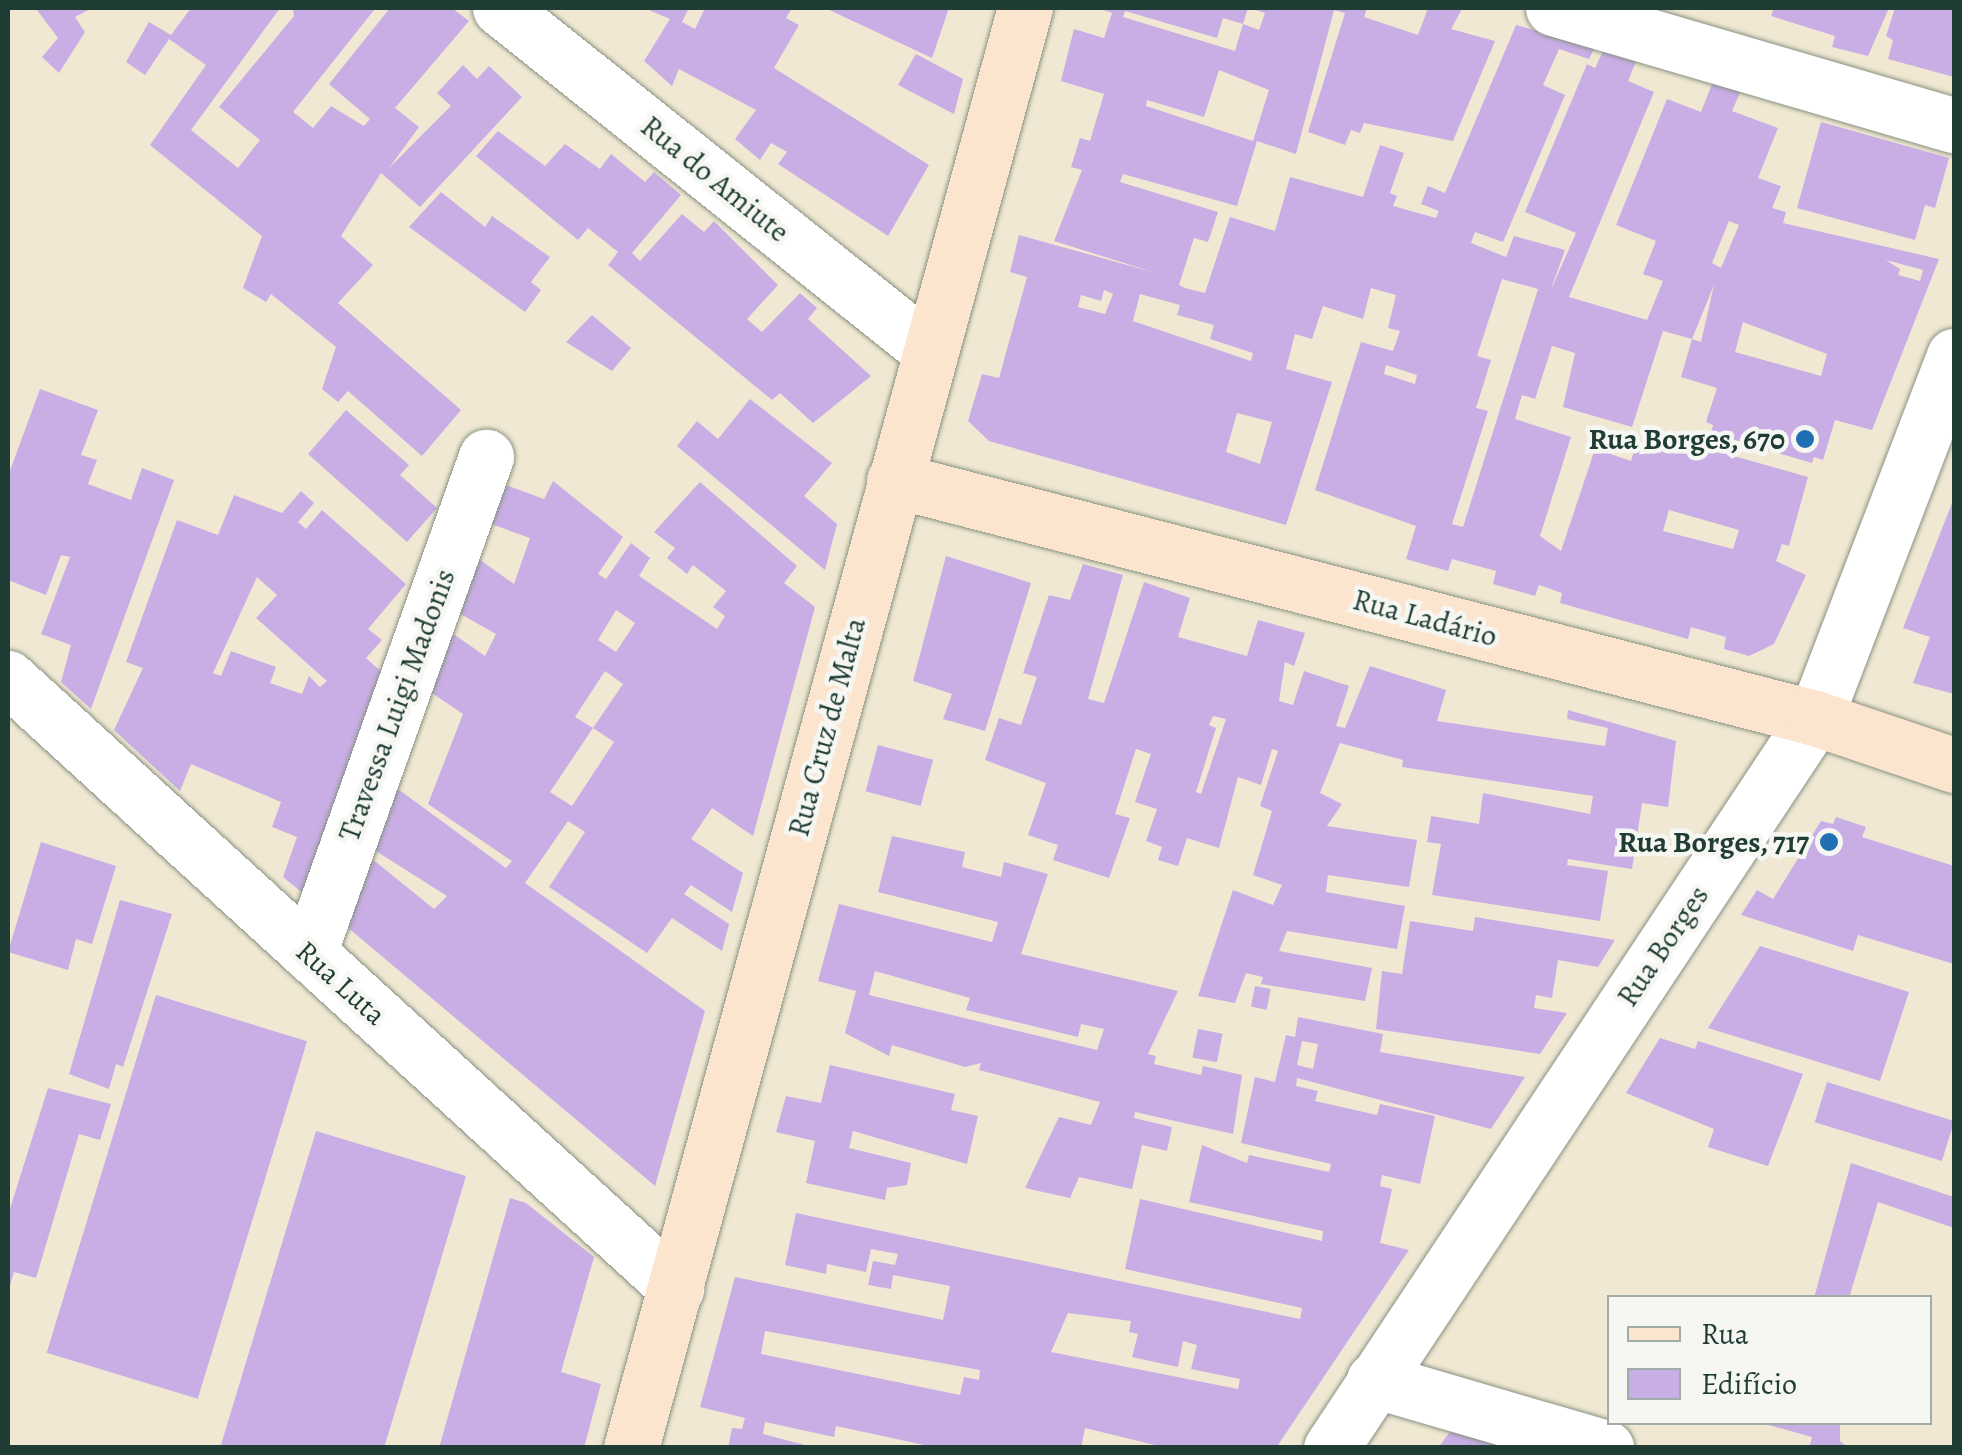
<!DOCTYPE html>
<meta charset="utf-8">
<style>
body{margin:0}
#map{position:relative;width:1962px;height:1455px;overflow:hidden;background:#f0e8d2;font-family:Alegreya,serif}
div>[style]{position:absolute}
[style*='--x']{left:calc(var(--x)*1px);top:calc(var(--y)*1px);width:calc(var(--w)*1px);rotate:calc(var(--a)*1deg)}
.building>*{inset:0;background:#c9aee6;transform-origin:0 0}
.roads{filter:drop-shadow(0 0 2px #889283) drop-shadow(0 0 2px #889283)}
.street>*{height:55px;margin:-27.5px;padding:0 27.5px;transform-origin:27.5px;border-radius:27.5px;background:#fff}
.secondary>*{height:55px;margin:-27.5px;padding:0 27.5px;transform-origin:27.5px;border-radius:27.5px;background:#fbe5cf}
.dots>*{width:28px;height:28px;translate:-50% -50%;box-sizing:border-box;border:5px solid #f6f6f2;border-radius:50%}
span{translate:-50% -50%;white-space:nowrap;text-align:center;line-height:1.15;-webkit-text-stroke:9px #f6f6f2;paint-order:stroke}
.street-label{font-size:30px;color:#1f3d34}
.poi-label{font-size:30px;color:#1f3d34;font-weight:700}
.right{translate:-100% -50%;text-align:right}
.frame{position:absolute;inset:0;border:10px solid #1f3d34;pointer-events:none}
.legend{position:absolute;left:1607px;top:1295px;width:325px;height:130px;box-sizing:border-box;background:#f6f6f2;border:2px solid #a0aca6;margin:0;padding:12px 18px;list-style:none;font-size:30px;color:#1f3d34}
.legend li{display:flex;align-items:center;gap:20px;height:50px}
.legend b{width:50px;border:2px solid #a0aca6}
</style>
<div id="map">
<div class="building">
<div style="clip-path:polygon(92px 8px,75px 17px,85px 32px,59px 73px,42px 57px,58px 38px,37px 10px)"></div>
<div style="clip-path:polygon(191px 8px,280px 8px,191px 130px,238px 168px,260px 140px,219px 107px,294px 16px,293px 8px,374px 10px,293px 112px,313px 128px,331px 106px,364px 126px,370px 119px,329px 84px,390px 8px,452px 8px,469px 21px,395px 108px,419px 127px,389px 168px,451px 106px,437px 93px,463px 65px,477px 79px,489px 66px,522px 97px,420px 207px,381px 173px,341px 236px,373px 265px,338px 303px,461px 410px,422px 456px,348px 391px,338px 402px,322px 389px,336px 347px,271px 294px,266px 302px,243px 288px,262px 236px,150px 145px,206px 65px,169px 39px,145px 75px,126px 62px,149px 22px,171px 35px)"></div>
<div style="clip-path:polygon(644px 8px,689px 8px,682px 22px,695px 29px,705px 8px,792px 8px,786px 18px,799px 25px,774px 68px,929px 165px,888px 236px,778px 164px,787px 152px,771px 143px,760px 160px,735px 139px,756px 110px,679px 69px,672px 86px,644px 61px,670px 19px)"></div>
<div style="clip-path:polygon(825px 8px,949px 8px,932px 58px)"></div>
<div style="clip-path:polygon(evenodd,1098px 8px,1248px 8px,1243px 24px,1223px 18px,1217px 38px,1125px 11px,1123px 17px,1235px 51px,1243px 24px,1259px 30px,1265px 13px,1250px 8px,1367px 8px,1364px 17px,1418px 35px,1428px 8px,1455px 8px,1462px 9px,1451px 29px,1495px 41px,1453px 141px,1364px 123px,1360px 133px,1351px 130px,1345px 145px,1308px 132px,1345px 13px,1334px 10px,1296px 154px,1257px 141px,1237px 206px,1123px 174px,1120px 182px,1218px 212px,1208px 242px,1194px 238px,1179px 285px,1185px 288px,1205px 293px,1230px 217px,1275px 231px,1290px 177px,1363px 197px,1380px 145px,1404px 153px,1390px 193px,1397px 196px,1393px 206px,1436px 218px,1439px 211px,1421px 204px,1428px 186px,1445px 193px,1516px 25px,1595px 47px,1589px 59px,1559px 49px,1543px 85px,1565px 95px,1503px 242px,1475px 232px,1471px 243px,1506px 257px,1514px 236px,1565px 250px,1550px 292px,1576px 233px,1525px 212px,1587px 64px,1595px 68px,1604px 49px,1637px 59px,1628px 81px,1654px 92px,1569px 297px,1647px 320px,1663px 281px,1643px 274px,1656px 241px,1616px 225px,1667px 99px,1701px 112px,1714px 79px,1743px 86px,1732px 111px,1778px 128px,1758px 178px,1781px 186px,1772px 208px,1786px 212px,1783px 223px,1939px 259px,1872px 430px,1835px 420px,1823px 460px,1814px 457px,1812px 463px,1711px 433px,1713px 425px,1706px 422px,1717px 388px,1681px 377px,1692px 339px,1663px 331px,1632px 427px,1563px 407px,1575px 353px,1552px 346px,1535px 399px,1522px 395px,1515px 419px,1571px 437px,1540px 536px,1561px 551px,1595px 449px,1631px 461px,1636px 444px,1661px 453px,1666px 437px,1808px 477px,1789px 546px,1782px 544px,1776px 561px,1806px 575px,1774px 644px,1749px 656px,1724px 649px,1726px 637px,1691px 627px,1688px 639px,1560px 603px,1562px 593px,1539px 585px,1535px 596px,1493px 584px,1496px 571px,1452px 559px,1448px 571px,1406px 559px,1416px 526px,1315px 490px,1361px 342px,1393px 351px,1400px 331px,1388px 328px,1396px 295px,1371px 288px,1363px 319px,1323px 306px,1312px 339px,1295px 334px,1286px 369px,1332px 382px,1286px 525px,989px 441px,968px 421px,982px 374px,999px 378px,1027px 277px,1010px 272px,1019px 235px,1156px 273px,1054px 241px,1082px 170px,1071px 167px,1080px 138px,1090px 141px,1104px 94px,1061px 81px,1074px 29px,1104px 38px,1112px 13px,1098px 8px,1219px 70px,1269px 90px,1253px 141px,1146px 106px,1147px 100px,1204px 117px,1219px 70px,1098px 8px,1729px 221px,1739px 225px,1721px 268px,1712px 263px,1729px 221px,1098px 8px,1886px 260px,1923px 270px,1920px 281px,1898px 275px,1900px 269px,1886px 260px,1098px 8px,1502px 279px,1538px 289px,1463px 527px,1452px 524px,1488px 411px,1476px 408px,1491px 360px,1477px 356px,1502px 279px,1098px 8px,1714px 285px,1701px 342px,1692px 339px,1714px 285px,1098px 8px,1104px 290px,1113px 294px,1105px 314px,1078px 307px,1081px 295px,1101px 301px,1104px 290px,1098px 8px,1140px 294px,1180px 305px,1177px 315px,1214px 325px,1210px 339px,1253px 353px,1251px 361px,1133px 321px,1140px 294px,1098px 8px,1743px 322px,1827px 354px,1821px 376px,1735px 352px,1743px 322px,1098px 8px,1386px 365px,1417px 375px,1415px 384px,1384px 374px,1386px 365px,1098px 8px,1237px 413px,1272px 422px,1260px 464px,1226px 452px,1237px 413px,1098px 8px,1669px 510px,1739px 530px,1733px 549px,1663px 531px,1669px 510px)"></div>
<div style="clip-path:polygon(1774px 8px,1889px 8px,1868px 56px,1832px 47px,1835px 36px,1771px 16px)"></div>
<div style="clip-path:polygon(1895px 8px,1954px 8px,1954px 77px,1888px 59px,1893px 40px,1886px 36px)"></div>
<div style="clip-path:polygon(916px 54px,963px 79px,954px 114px,898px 85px)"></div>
<div style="clip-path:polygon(1821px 122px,1949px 158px,1935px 208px,1925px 205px,1915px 240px,1797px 208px)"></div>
<div style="clip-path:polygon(498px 131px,545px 166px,565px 144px,600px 169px,611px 154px,645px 182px,654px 172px,681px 195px,632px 253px,640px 261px,682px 214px,704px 232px,714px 221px,778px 285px,747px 319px,762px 332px,800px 293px,817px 308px,808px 319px,871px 376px,813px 423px,780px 393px,772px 400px,608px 265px,618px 252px,588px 228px,578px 240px,476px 156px)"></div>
<div style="clip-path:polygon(441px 192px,485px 227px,492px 216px,550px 257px,531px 282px,541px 290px,525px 312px,409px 227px)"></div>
<div style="clip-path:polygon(592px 315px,631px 348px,612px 371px,566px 342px)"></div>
<div style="clip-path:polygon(40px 389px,98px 410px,81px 455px,97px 460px,88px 484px,131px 500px,142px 468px,174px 480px,91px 709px,61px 682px,71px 645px,41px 634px,70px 557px,61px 555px,46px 595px,8px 580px,8px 476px)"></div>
<div style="clip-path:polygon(750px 399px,832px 463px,804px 496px,837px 524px,825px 570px,677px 446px,697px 421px,718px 439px)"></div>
<div style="clip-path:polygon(346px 410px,409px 465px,400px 475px,437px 508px,407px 542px,308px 454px)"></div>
<div style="clip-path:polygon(evenodd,553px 481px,623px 537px,598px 574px,606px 579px,631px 543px,650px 558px,639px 576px,717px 629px,725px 616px,713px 607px,726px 591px,693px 565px,687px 574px,667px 558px,675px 548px,654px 532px,700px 482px,797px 566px,784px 583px,815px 607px,753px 836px,712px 808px,691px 839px,743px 873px,732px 912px,691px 885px,684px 894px,729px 924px,722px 951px,672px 918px,647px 953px,549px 887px,585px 832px,568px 821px,525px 883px,705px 1011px,655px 1186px,340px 921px,366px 854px,434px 909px,447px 896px,368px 846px,391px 784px,506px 868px,512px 861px,428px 804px,463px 714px,426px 689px,449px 631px,485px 656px,496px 634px,455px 611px,476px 557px,514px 584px,530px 538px,488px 523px,503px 484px,544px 499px,553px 481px,616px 610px,635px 623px,616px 652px,598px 640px,616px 610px,553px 481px,605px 671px,623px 684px,593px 728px,614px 742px,572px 806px,550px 792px,593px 728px,575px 717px,605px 671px)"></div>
<div style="clip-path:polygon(evenodd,301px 491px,314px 503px,298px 522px,306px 529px,322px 510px,406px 584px,368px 629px,382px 640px,366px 658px,386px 676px,309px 898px,283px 877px,297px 837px,272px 827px,281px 802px,191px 764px,180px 791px,114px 730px,143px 668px,126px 662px,177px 520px,218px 535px,234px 495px,282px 513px,301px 491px,257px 577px,277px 595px,256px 618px,327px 681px,320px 687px,309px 676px,302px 694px,270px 683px,276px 667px,231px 651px,221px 676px,213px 673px,257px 577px)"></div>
<div style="clip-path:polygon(1954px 498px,1954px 694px,1913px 683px,1930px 637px,1903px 628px)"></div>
<div style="clip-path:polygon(946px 556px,1031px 583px,985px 731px,943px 719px,952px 694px,913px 681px)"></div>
<div style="clip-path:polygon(evenodd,1083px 564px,1123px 575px,1088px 699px,1104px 703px,1144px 582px,1190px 598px,1178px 637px,1247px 656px,1258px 620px,1305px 633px,1294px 666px,1285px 662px,1279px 701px,1293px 705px,1304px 671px,1349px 686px,1336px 726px,1345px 728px,1370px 666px,1446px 690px,1437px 721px,1605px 746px,1608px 728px,1567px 719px,1568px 710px,1676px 741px,1668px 807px,1642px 803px,1632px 869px,1568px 859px,1567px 865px,1608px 871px,1600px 921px,1432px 895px,1441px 844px,1427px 842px,1431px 816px,1479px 824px,1483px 793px,1590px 814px,1593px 796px,1402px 767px,1403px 760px,1340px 743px,1320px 793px,1342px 804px,1327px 826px,1417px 840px,1409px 887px,1328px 875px,1326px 892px,1405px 906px,1397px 949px,1287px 931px,1279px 951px,1372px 968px,1365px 1001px,1261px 984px,1263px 977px,1246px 973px,1235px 1003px,1198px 996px,1233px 890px,1273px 905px,1282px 885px,1253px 875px,1272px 811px,1260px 806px,1278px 751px,1272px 749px,1261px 785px,1238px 777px,1219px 848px,1187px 838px,1178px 866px,1158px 860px,1162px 847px,1146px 841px,1157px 809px,1135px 802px,1151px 754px,1136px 749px,1115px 814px,1130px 818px,1109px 878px,1053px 860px,1058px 845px,1028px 835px,1046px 783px,985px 760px,999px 718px,1021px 725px,1037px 677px,1023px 673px,1049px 595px,1070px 600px,1083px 564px,1213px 716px,1226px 719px,1201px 794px,1196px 792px,1216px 728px,1209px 725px,1213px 716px)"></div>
<div style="left:878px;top:745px;width:57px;height:48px;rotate:15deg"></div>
<div style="clip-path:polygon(1836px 817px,1866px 827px,1862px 837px,1954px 866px,1954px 964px,1858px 935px,1853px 951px,1741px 915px,1757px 890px,1773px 899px,1821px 821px,1833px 824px)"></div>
<div style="clip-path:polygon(evenodd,892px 836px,965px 852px,962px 867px,1001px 877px,1004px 862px,1048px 874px,1021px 954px,1178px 991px,1148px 1054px,1156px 1056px,1154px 1064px,1201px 1075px,1203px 1066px,1242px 1075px,1233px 1134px,1135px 1112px,1134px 1118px,1172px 1127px,1167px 1151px,1142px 1145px,1132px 1189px,1079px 1177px,1070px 1198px,1025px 1188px,1059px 1117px,1091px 1125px,1100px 1102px,979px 1070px,981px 1063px,965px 1067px,892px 1045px,889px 1056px,845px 1033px,856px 991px,818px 981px,839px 904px,992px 942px,998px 922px,878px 892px,892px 836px,875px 971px,970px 998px,966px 1010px,1078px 1037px,1081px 1024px,1104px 1029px,1097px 1050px,869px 995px,875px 971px)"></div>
<div style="clip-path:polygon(41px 842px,116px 866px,92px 944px,76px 939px,68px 970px,8px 952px)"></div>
<div style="clip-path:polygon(120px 900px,172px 914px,123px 1067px,116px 1064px,109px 1089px,69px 1074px)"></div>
<div style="clip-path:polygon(1475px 917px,1615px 940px,1598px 967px,1558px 960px,1552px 998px,1536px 995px,1534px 1008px,1567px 1013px,1540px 1054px,1376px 1029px,1382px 971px,1402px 974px,1410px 921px,1473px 931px)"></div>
<div style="clip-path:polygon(1760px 946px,1909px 992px,1880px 1081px,1708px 1028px)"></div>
<div style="left:1255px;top:986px;width:16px;height:21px;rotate:11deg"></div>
<div style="left:156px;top:995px;width:158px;height:374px;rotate:17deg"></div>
<div style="clip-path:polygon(evenodd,1298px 1017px,1383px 1034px,1380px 1052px,1525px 1077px,1491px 1129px,1297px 1078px,1296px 1086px,1318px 1091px,1315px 1101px,1377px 1115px,1380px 1104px,1435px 1116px,1420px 1184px,1382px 1175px,1380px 1186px,1392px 1189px,1380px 1243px,1409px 1250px,1276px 1448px,1167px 1448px,1085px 1428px,1081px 1448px,938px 1448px,836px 1426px,834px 1437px,765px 1422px,763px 1434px,816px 1448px,728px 1448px,732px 1428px,742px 1429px,745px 1418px,700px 1407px,735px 1277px,943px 1320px,950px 1286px,893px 1275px,891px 1289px,868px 1285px,873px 1261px,895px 1265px,898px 1254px,871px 1249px,866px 1272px,827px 1264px,826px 1274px,785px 1265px,796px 1213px,1300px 1319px,1302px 1308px,1125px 1269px,1140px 1199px,1322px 1241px,1323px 1231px,1189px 1202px,1202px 1145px,1247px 1163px,1249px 1155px,1329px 1172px,1331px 1164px,1241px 1143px,1255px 1077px,1275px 1082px,1286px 1035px,1295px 1037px,1298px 1017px,1302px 1041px,1318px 1044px,1313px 1069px,1297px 1065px,1302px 1041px,1298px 1017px,1068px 1313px,1131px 1321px,1129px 1332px,1138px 1334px,1132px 1357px,1178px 1367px,1183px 1341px,1197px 1345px,1191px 1369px,1240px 1379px,1238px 1389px,1051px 1352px,1068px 1313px,1298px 1017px,765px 1331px,980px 1370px,979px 1380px,964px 1377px,960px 1395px,761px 1354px,765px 1331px)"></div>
<div style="left:1198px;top:1029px;width:25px;height:29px;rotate:11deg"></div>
<div style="clip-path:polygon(1660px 1038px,1695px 1049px,1698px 1041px,1803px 1074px,1768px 1166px,1708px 1147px,1714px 1129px,1626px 1093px)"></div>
<div style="clip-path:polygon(830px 1065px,955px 1094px,951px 1110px,978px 1116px,967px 1164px,853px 1131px,849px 1148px,911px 1163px,907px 1185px,887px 1188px,885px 1200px,806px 1183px,815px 1141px,776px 1132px,786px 1096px,821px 1103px)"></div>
<div style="left:1827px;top:1082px;width:133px;height:42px;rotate:17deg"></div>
<div style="clip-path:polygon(48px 1088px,111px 1104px,100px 1140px,79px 1134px,36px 1278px,14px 1272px,8px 1292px,8px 1215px)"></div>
<div style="clip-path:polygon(316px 1131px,466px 1176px,384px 1448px,220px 1448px)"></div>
<div style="clip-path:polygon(1851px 1163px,1954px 1197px,1954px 1228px,1878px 1202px,1849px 1298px,1814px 1298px)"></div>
<div style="clip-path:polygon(510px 1198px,526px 1203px,594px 1257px,561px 1372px,601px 1384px,584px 1448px,439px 1448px)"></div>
<div style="clip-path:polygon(1840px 1422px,1840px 1441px,1849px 1448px,1809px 1448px,1812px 1437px,1765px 1424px)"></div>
<div style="clip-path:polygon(1455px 1425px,1535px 1448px,1438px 1448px)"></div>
</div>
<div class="roads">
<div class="street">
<div style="--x:500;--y:8;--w:550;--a:38.58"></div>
<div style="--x:1553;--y:8;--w:418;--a:16.3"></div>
<div style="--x:8;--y:678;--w:905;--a:42.4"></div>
<div style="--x:309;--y:953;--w:527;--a:-70.36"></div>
<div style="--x:1374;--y:1380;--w:242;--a:16.3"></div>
<div style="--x:1331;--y:1448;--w:876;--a:-56.46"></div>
<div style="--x:1815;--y:718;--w:388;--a:-69"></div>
</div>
<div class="secondary">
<div style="--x:894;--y:480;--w:951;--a:14.49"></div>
<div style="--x:1815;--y:718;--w:147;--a:18.7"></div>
<div style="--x:631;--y:1448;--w:1493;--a:-74.7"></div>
</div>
</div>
<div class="dots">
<div style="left:1805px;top:439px;background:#1f6fb2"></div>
<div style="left:1829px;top:842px;background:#1f6fb2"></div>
</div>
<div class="street-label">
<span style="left:715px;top:179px;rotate:39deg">Rua do Amiute</span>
<span style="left:1425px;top:618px;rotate:15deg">Rua Ladário</span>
<span style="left:397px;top:705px;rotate:-70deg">Travessa Luigi Madonis</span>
<span style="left:827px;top:727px;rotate:-75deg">Rua Cruz de Malta</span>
<span style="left:1663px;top:946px;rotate:-56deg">Rua Borges</span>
<span style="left:341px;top:983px;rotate:42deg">Rua Luta</span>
</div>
<div class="poi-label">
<span class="right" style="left:1785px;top:439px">Rua Borges, 670</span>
<span class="right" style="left:1809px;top:842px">Rua Borges, 717</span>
</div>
<div class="frame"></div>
<ul class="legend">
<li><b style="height:12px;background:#fbe5cf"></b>Rua</li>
<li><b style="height:28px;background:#c9aee6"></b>Edifício</li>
</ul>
</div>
